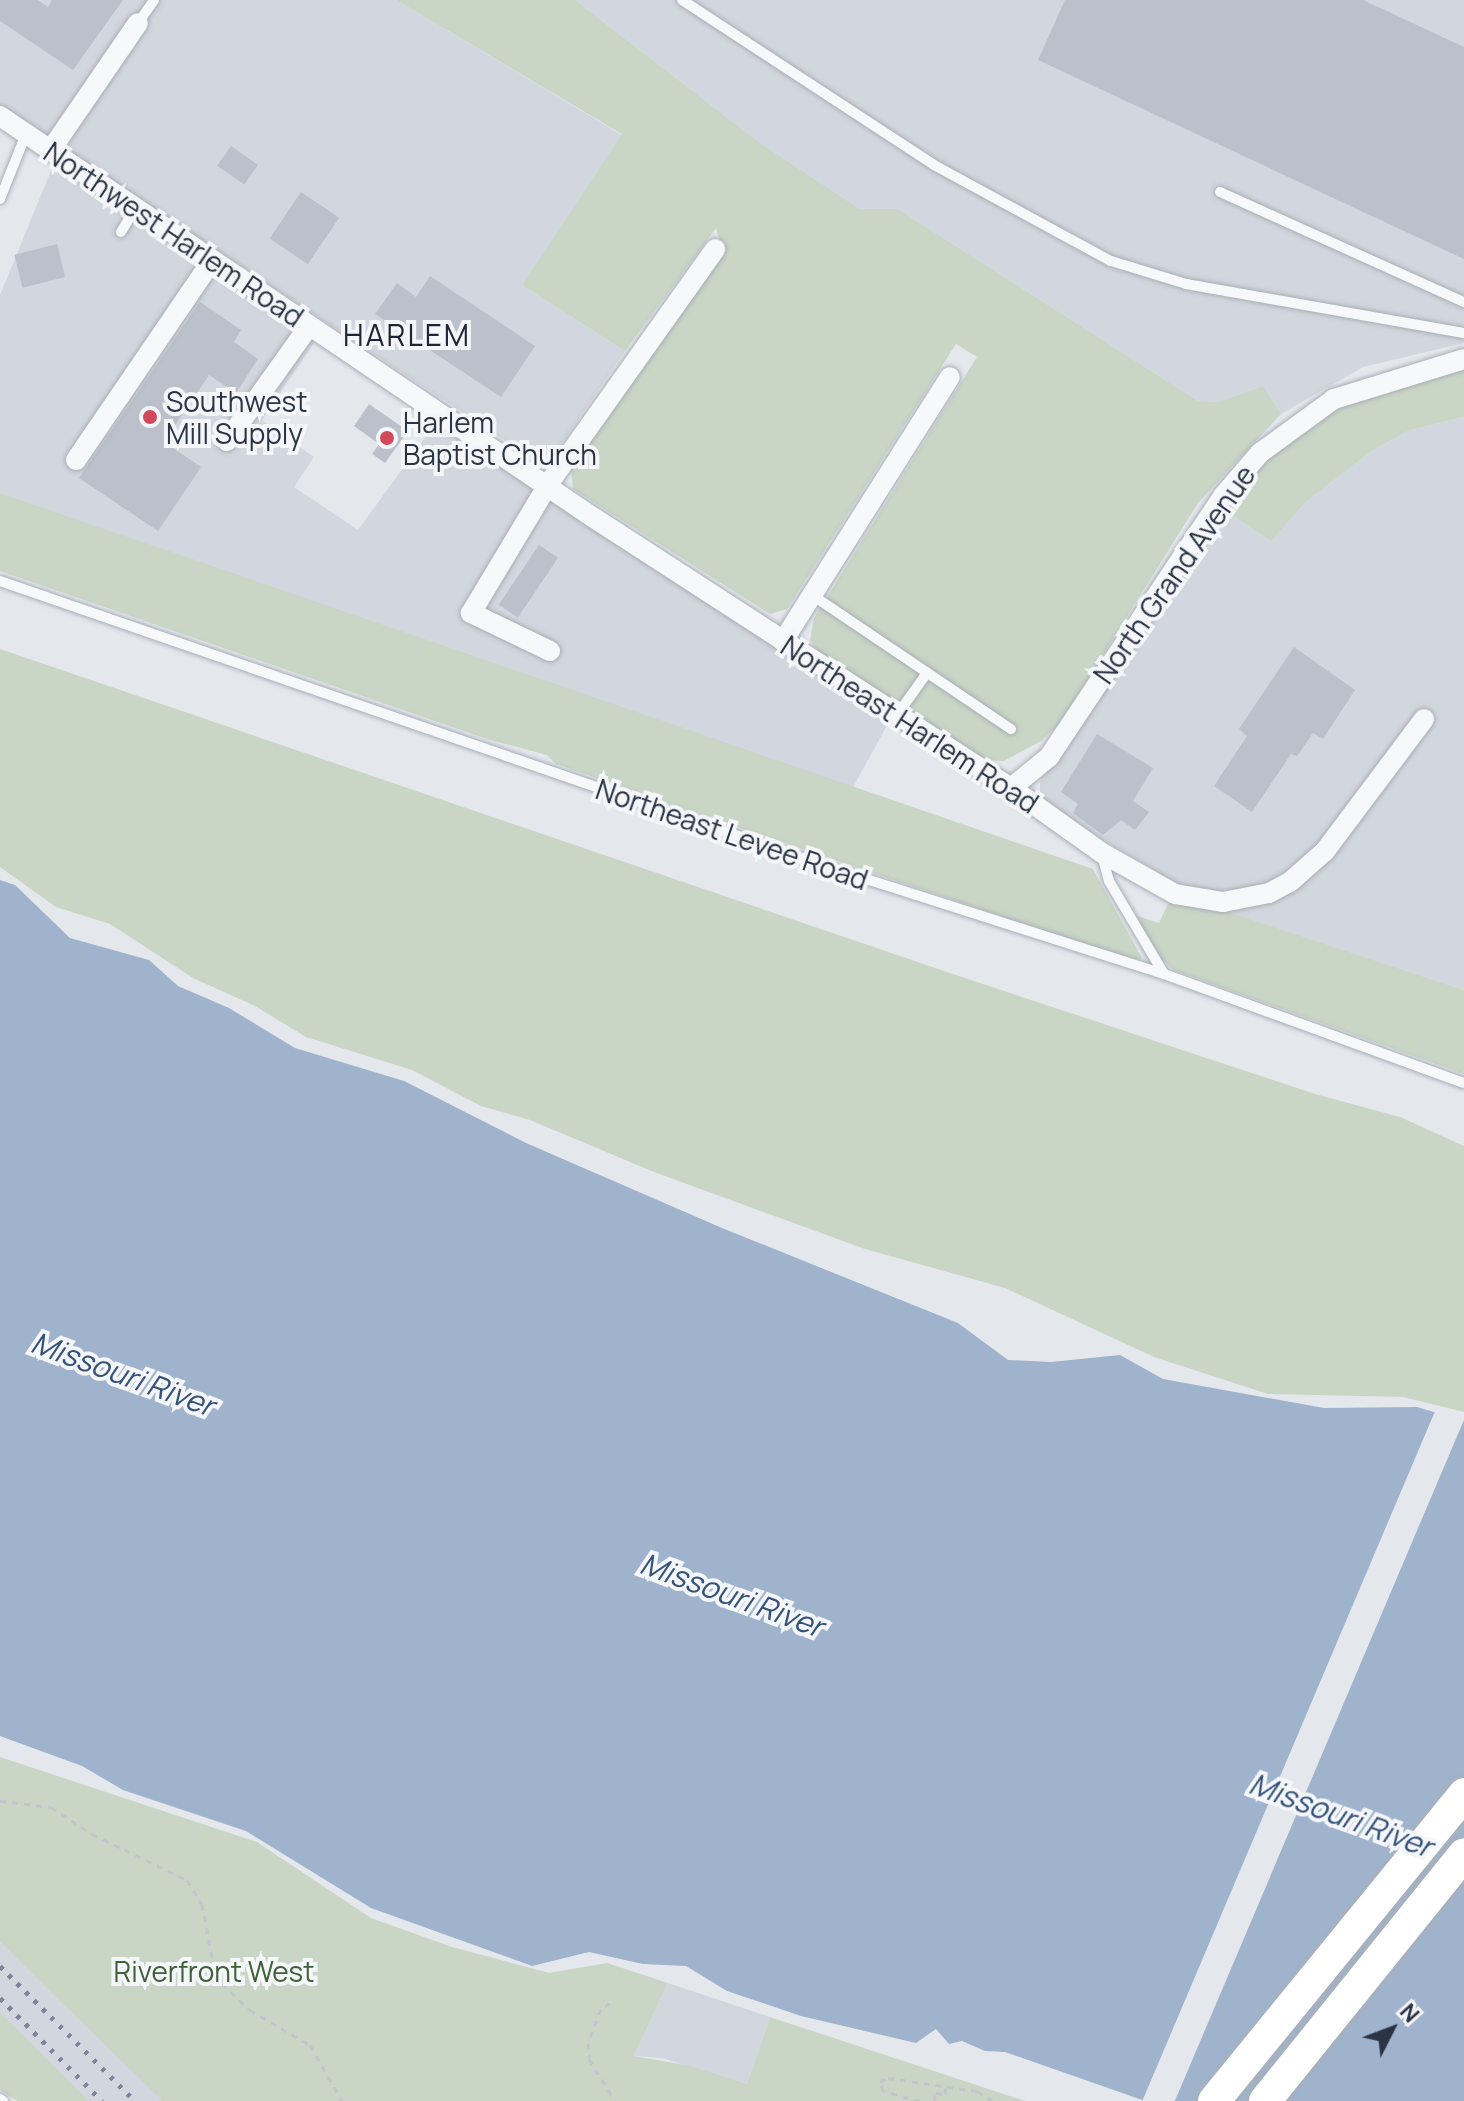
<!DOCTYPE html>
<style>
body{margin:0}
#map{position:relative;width:1464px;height:2101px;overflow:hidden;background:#e4e7ec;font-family:Manrope,sans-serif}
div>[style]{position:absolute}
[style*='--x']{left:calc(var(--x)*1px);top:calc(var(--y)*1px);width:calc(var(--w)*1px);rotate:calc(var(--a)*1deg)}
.built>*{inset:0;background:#d2d6de}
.green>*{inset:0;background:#c9d6c5}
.water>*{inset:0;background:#9fb4cc}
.pier>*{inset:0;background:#e4e7ec;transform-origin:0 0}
.building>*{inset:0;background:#bbc0ca;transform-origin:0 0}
.path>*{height:3px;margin-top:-1.5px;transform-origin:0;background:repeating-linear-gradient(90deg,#c2c5cb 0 6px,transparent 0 12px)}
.roads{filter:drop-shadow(0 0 2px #a9aeb7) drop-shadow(0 0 2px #a9aeb7)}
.lane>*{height:10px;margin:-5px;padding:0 5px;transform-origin:5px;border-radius:5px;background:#f7f8fa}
.street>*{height:20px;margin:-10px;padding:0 10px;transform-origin:10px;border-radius:10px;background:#f7f8fa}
.primary>*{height:32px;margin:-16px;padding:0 16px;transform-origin:16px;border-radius:16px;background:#fff}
.rail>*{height:5px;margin-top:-2.5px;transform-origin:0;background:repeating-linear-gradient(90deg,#7d8696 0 4px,transparent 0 12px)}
.dots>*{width:22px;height:22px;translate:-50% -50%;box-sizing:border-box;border:4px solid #f4f6f9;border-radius:50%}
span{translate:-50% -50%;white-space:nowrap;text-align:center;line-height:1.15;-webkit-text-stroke:8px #f4f6f9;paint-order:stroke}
.street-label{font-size:28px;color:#2b3445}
.poi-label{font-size:28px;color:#2b3445}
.left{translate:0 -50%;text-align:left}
.park-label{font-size:28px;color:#3f6138}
.neighbourhood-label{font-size:30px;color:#1d2536;letter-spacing:2px}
.water-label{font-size:30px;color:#34527a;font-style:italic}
.north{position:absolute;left:1352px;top:1989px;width:80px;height:80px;-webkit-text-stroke:6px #f4f6f9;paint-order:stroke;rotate:48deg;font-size:22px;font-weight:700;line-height:32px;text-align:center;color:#2b3445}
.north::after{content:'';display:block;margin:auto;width:28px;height:36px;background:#2b3445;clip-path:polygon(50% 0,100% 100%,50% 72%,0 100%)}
</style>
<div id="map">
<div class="built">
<div style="clip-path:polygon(0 0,396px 0,622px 135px,522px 285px,625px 351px,555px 453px,533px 459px,0 107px)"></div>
<div style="clip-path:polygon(575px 0,1464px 0,1464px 343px,1363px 367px,1281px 414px,1263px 386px,1219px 402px,1198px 401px,898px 209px,860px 209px,760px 143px)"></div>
<div style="clip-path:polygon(53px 166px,317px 338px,262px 420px,314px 457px,294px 487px,358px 530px,438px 420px,889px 722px,852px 789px,0 493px,0 295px)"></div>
<div style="clip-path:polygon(1464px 417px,1464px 990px,1220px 909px,1050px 808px,1040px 791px,1040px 781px,1224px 510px,1271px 541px,1308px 500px,1373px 450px,1408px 431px)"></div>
<div style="clip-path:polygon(0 1942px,67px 2007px,162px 2101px,89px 2101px,0 2012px)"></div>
<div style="clip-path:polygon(668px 1983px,770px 2017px,747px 2084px,662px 2058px,634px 2056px)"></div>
</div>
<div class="green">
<div style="clip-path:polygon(396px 0,575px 0,760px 143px,860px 209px,898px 209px,1198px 401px,1219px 402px,1263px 386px,1281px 414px,1198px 503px,1060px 723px,1041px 741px,1004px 761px,984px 760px,817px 650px,810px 640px,814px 618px,977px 357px,956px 344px,787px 609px,770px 614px,573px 489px,571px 469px,723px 252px,716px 228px,625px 351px,522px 285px,622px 134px)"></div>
<div style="clip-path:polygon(1464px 366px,1464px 417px,1408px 431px,1373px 450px,1308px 500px,1271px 541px,1224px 510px,1256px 467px,1338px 407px)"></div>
<div style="clip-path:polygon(0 493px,1093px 869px,1142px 958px,1131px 960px,755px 833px,556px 764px,547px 755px,487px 739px,0 571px)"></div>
<div style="clip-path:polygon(0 649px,950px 973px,1315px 1094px,1400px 1117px,1464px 1146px,1464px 1412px,1403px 1397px,1268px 1394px,1154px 1357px,1005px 1288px,865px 1249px,654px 1172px,530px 1120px,481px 1106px,412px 1070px,306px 1037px,255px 1006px,193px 978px,110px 924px,56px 907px,0 867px)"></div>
<div style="clip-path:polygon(1171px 898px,1220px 909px,1464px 990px,1464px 1074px,1174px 970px,1159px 957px,1134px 915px,1159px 923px)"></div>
<div style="clip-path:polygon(0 1757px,257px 1842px,371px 1918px,452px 1947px,549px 1973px,607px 1963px,668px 1983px,634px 2056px,691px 2066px,747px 2084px,770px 2017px,1025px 2101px,162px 2101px,0 1942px)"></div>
<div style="clip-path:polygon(0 2012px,89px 2101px,17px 2101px,0 2090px)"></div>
</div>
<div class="water">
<div style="clip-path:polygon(0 880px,15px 885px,70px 938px,149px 960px,178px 986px,229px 1008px,295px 1048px,404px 1081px,526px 1143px,722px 1228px,958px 1323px,1008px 1360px,1051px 1362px,1120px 1355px,1163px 1379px,1324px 1408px,1417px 1407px,1464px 1421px,1464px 2101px,1145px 2101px,1005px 2052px,985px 2051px,962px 2041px,949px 2044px,936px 2029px,916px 2043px,801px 2016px,727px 1991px,686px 1966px,643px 1964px,589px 1952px,532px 1966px,371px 1908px,246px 1831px,123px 1790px,82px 1766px,0 1736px)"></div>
</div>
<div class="pier">
<div style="left:1436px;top:1409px;width:30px;height:778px;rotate:23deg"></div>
</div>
<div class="building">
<div style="clip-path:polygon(0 0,38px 0,48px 7px,52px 0,123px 0,73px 70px,0 21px)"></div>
<div style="clip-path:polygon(1065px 0,1363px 0,1464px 47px,1464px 259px,1038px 60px)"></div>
<div style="left:231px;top:146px;width:33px;height:24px;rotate:35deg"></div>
<div style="left:301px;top:192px;width:46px;height:56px;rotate:34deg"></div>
<div style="left:57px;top:244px;width:34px;height:44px;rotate:76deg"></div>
<div style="clip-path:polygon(430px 276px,535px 346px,501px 397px,375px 314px,397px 283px,416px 297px)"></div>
<div style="clip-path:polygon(200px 302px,241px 330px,234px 342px,258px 359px,236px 393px,209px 375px,164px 442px,201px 467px,158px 531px,79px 478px)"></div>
<div style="clip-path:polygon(369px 404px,408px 431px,385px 463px,372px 454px,379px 444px,354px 426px)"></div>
<div style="left:539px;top:545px;width:23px;height:72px;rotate:34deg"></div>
<div style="clip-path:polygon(1294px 647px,1355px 690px,1323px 739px,1313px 733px,1297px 756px,1291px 754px,1252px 812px,1214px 786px,1247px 736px,1239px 729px)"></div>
<div style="clip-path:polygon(1097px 734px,1153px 768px,1133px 801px,1149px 812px,1135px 830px,1121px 820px,1103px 835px,1073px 813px,1078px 804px,1061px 792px)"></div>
</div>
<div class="path">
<div style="--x:0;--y:1801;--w:51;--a:6.7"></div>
<div style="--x:51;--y:1807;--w:49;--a:33.4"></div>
<div style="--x:92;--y:1834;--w:106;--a:25.8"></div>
<div style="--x:187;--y:1880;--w:28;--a:58"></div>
<div style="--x:202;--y:1904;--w:65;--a:79.4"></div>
<div style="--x:214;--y:1968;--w:17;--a:62"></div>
<div style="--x:222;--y:1983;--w:39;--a:44"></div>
<div style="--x:250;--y:2010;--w:69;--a:30.3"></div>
<div style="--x:310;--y:2045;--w:64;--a:60.3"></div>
<div style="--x:610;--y:2003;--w:11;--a:146"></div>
<div style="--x:601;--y:2009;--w:36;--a:111"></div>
<div style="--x:588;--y:2043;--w:16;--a:86"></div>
<div style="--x:589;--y:2059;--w:49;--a:58.2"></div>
<div style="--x:920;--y:2101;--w:38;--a:-165"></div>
<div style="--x:883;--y:2091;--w:10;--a:-107"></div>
<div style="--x:880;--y:2081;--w:9;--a:-21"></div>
<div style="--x:888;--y:2078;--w:90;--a:8.3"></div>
<div style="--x:977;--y:2091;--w:19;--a:32"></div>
<div style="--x:934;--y:2101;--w:8;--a:-76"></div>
<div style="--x:936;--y:2093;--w:9;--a:6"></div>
<div style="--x:945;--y:2094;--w:8;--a:-83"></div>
</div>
<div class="roads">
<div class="lane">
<div style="--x:682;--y:0;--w:301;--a:33.2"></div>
<div style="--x:934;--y:165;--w:201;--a:28.5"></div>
<div style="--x:1111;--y:261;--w:78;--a:17"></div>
<div style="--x:1186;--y:284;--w:282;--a:10"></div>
<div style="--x:138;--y:23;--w:28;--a:-55"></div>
<div style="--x:1220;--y:192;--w:268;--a:24.3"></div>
<div style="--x:0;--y:199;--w:70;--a:-68.2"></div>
<div style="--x:121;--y:232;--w:27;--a:-59"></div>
<div style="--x:0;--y:581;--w:863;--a:19.06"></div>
<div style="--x:816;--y:863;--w:365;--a:17.7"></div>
<div style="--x:1164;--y:974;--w:319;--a:20"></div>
<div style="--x:812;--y:595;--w:240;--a:34"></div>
<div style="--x:897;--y:715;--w:52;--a:-54.5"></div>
<div style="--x:1102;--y:855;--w:27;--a:75"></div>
<div style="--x:1109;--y:881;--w:108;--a:59.4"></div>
<div style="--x:0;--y:2099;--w:4;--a:34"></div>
</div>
<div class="street">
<div style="--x:0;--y:116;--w:714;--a:34.09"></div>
<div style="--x:591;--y:516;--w:500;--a:32.93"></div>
<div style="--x:1011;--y:788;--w:112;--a:35.5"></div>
<div style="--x:1102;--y:853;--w:84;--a:29.3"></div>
<div style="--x:1175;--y:894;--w:49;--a:9.5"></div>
<div style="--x:1223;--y:902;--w:47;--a:-11.1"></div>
<div style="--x:1269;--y:893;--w:24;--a:-28"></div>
<div style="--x:1290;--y:882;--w:47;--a:-41.5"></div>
<div style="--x:1325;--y:851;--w:165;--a:-53.1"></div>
<div style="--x:50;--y:151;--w:155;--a:-55.5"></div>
<div style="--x:227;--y:441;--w:141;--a:-54.5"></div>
<div style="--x:76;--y:460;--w:241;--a:-55.7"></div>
<div style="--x:783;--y:641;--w:312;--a:-57.7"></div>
<div style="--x:550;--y:651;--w:88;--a:-154.3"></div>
<div style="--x:471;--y:613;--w:152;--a:-59"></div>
<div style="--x:549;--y:483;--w:287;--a:-54.6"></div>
<div style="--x:1011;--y:788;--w:49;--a:-39.2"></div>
<div style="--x:1049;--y:757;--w:314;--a:-56.3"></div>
<div style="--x:1223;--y:496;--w:57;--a:-49.3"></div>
<div style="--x:1260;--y:453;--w:92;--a:-36.1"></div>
<div style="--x:1334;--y:399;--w:136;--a:-17.1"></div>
</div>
<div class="primary">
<div style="--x:1214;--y:2101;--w:396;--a:-50.8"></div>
<div style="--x:1265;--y:2101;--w:317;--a:-51.1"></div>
</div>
</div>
<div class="rail">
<div style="--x:0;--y:1966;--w:191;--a:45"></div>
<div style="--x:0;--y:1998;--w:145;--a:45.3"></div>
</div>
<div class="dots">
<div style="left:150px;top:417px;background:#d1495b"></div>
<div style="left:387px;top:438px;background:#d1495b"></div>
</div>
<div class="street-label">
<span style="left:174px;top:234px;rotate:34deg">Northwest Harlem Road</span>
<span style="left:1174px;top:574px;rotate:-55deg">North Grand Avenue</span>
<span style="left:910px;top:724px;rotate:33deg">Northeast Harlem Road</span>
<span style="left:732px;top:834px;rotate:19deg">Northeast Levee Road</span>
</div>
<div class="poi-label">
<span class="left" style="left:166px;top:417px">Southwest<br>Mill Supply</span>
<span class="left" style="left:403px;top:438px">Harlem<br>Baptist Church</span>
</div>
<div class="park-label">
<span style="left:214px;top:1971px">Riverfront West</span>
</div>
<div class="neighbourhood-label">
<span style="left:407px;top:335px">HARLEM</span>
</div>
<div class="water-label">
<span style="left:123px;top:1374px;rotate:20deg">Missouri River</span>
<span style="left:732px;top:1595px;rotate:20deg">Missouri River</span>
<span style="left:1341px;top:1815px;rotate:20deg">Missouri River</span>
</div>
<div class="north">N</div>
</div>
